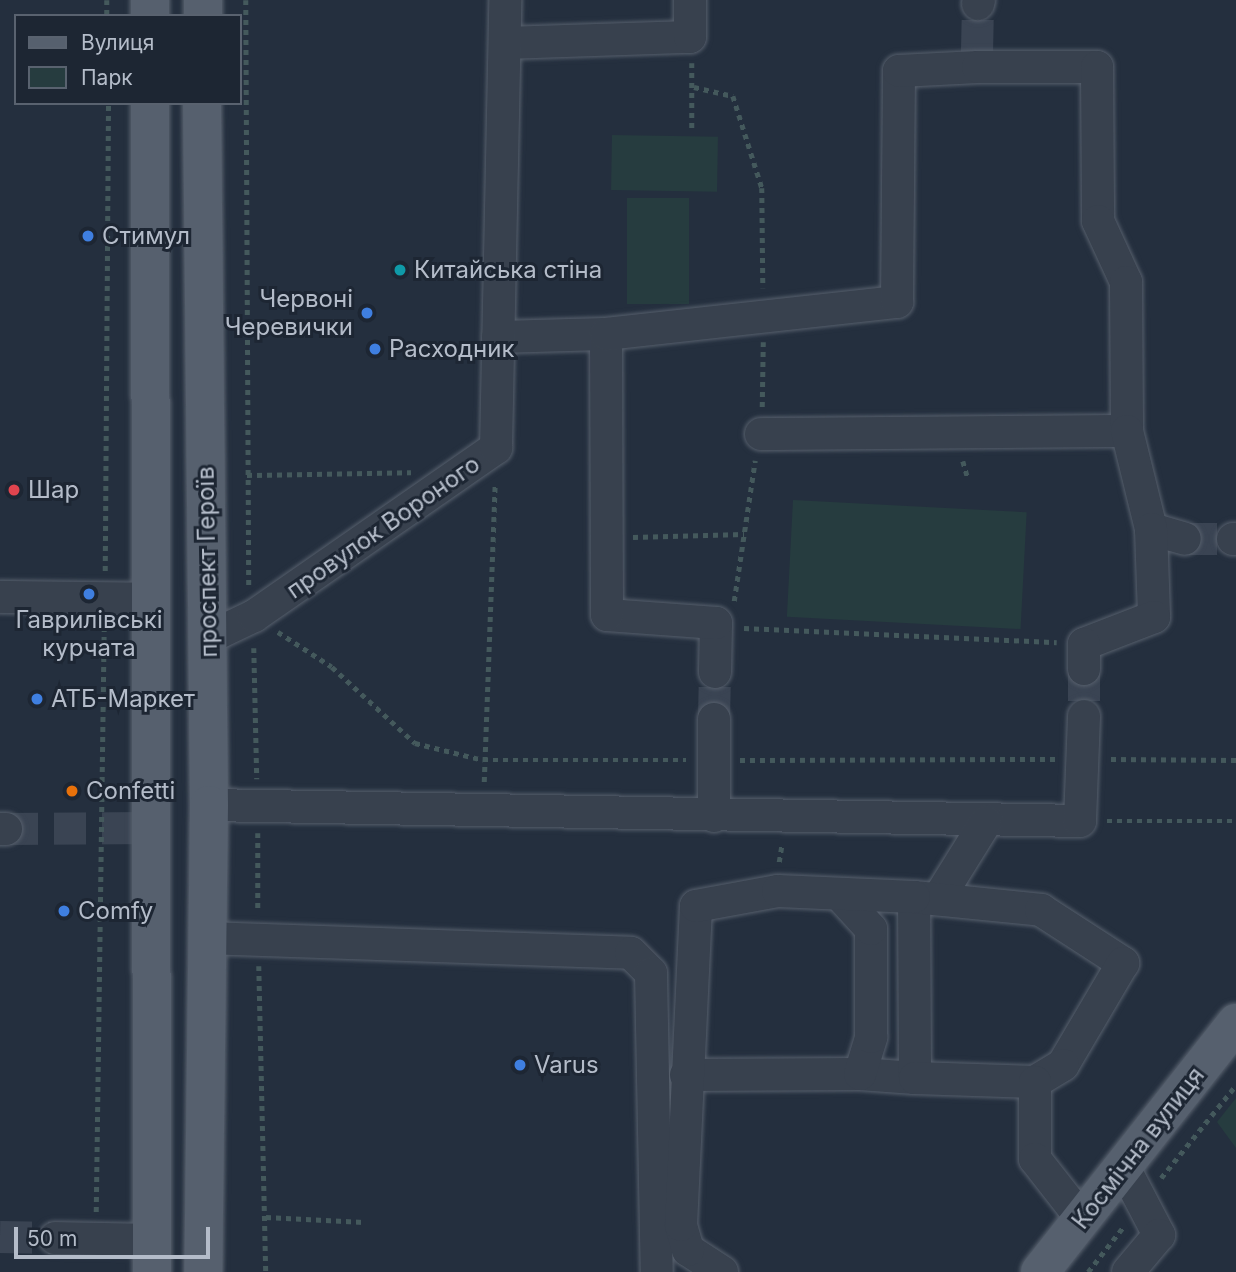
<!DOCTYPE html>
<meta charset="utf-8">
<style>
body{margin:0}
#map{position:relative;width:1236px;height:1272px;overflow:hidden;background:#242f3e;font-family:Inter,sans-serif}
div>[style]{position:absolute}
[style*='--x']{left:calc(var(--x)*1px);top:calc(var(--y)*1px);width:calc(var(--w)*1px);rotate:calc(var(--a)*1deg)}
.green>*{inset:0;background:#263c3f;transform-origin:0 0}
.minor-tunnel>*{height:32px;margin-top:-16px;transform-origin:0;background:repeating-linear-gradient(90deg,#3a4453 0 32px,transparent 0 48px)}
.path>*{height:4.5px;margin-top:-2.25px;transform-origin:0;background:repeating-linear-gradient(90deg,#44595c 0 5px,transparent 0 10px)}
.roads{filter:drop-shadow(0 0 2px #565f6c) drop-shadow(0 0 2px #565f6c)}
.minor>*{height:32px;margin:-16px;padding:0 16px;transform-origin:16px;border-radius:16px;background:#38414e}
.major>*{height:38px;margin:-19px;padding:0 19px;transform-origin:19px;border-radius:19px;background:#56606e}
.dots>*{width:19px;height:19px;translate:-50% -50%;box-sizing:border-box;border:4px solid #1d2633;border-radius:50%}
span{translate:-50% -50%;white-space:nowrap;text-align:center;line-height:1.15;-webkit-text-stroke:6px #1d2633;paint-order:stroke}
.poi-label{font-size:24px;color:#b4bcc9}
.left{translate:0 -50%;text-align:left}
.right{translate:-100% -50%;text-align:right}
.street-label{font-size:24px;color:#b4bcc9}
.legend{position:absolute;left:14px;top:14px;width:228px;height:91px;box-sizing:border-box;background:#1d2633;border:2px solid #59626f;margin:0;padding:9px 12px;list-style:none;font-size:21px;color:#b4bcc9}
.legend li{display:flex;align-items:center;gap:14px;height:35px}
.legend b{width:35px;border:2px solid #59626f}
.scale{position:absolute;left:14px;top:1227px;width:196px;height:32px;box-sizing:border-box;border:4px solid #b4bcc9;border-top:0;padding-left:9px;font-size:21px;line-height:24px;white-space:nowrap;color:#b4bcc9;-webkit-text-stroke:5px #1d2633;paint-order:stroke}
</style>
<div id="map">
<div class="green">
<div style="left:612px;top:135px;width:106px;height:55px;rotate:1deg"></div>
<div style="left:627px;top:198px;width:62px;height:106px"></div>
<div style="left:793px;top:500px;width:234px;height:117px;rotate:3deg"></div>
<div style="clip-path:polygon(1236px 1098px,1236px 1148px,1217px 1122px)"></div>
</div>
<div class="minor-tunnel">
<div style="--x:977;--y:52;--w:48;--a:-88.8"></div>
<div style="--x:1185;--y:539;--w:48;--a:0"></div>
<div style="--x:1084;--y:669;--w:47;--a:90"></div>
<div style="--x:714;--y:719;--w:47;--a:-88.8"></div>
<div style="--x:6;--y:829;--w:148;--a:-0.4"></div>
<div style="--x:0;--y:1237;--w:55;--a:1"></div>
</div>
<div class="path">
<div style="--x:107;--y:0;--w:16;--a:90"></div>
<div style="--x:246;--y:0;--w:587;--a:89.71"></div>
<div style="--x:692;--y:63;--w:66;--a:90"></div>
<div style="--x:694;--y:87;--w:40;--a:13"></div>
<div style="--x:733;--y:96;--w:96;--a:72.5"></div>
<div style="--x:762;--y:188;--w:100;--a:89.4"></div>
<div style="--x:762;--y:407;--w:65;--a:-89.1"></div>
<div style="--x:963;--y:461;--w:18;--a:74"></div>
<div style="--x:247;--y:475;--w:164;--a:-1"></div>
<div style="--x:633;--y:537;--w:111;--a:-1.5"></div>
<div style="--x:105;--y:571;--w:468;--a:-89.6"></div>
<div style="--x:734;--y:601;--w:142;--a:-81.5"></div>
<div style="--x:744;--y:628;--w:313;--a:2.6"></div>
<div style="--x:278;--y:632;--w:64;--a:32.9"></div>
<div style="--x:332;--y:667;--w:113;--a:42.5"></div>
<div style="--x:415;--y:743;--w:70;--a:14"></div>
<div style="--x:483;--y:760;--w:203;--a:0"></div>
<div style="--x:254;--y:648;--w:131;--a:88.7"></div>
<div style="--x:1111;--y:759;--w:125;--a:0.5"></div>
<div style="--x:740;--y:760;--w:317;--a:-0.2"></div>
<div style="--x:484;--y:782;--w:299;--a:-87.9"></div>
<div style="--x:1107;--y:821;--w:129;--a:0"></div>
<div style="--x:258;--y:833;--w:79;--a:90"></div>
<div style="--x:779;--y:862;--w:19;--a:-81"></div>
<div style="--x:259;--y:966;--w:306;--a:88.7"></div>
<div style="--x:1161;--y:1178;--w:119;--a:-51.1"></div>
<div style="--x:96;--y:1212;--w:586;--a:-89.22"></div>
<div style="--x:266;--y:1217;--w:98;--a:2.9"></div>
<div style="--x:1088;--y:1272;--w:58;--a:-52"></div>
</div>
<div class="roads">
<div class="minor">
<div style="--x:978;--y:4;--w:4;--a:-76"></div>
<div style="--x:505;--y:43;--w:185;--a:-1.9"></div>
<div style="--x:690;--y:37;--w:37;--a:-90"></div>
<div style="--x:498;--y:337;--w:108;--a:-1.6"></div>
<div style="--x:761;--y:434;--w:366;--a:-0.5"></div>
<div style="--x:1151;--y:529;--w:35;--a:16"></div>
<div style="--x:1233;--y:539;--w:3;--a:0"></div>
<div style="--x:0;--y:597;--w:153;--a:0.7"></div>
<div style="--x:208;--y:638;--w:51;--a:-25.6"></div>
<div style="--x:254;--y:616;--w:295;--a:-34.8"></div>
<div style="--x:496;--y:448;--w:448;--a:-88.8"></div>
<div style="--x:715;--y:672;--w:49;--a:-88.8"></div>
<div style="--x:716;--y:623;--w:109;--a:-175.8"></div>
<div style="--x:607;--y:615;--w:281;--a:-90.2"></div>
<div style="--x:606;--y:334;--w:293;--a:-6.3"></div>
<div style="--x:897;--y:302;--w:231;--a:-89.5"></div>
<div style="--x:899;--y:71;--w:79;--a:-2.9"></div>
<div style="--x:978;--y:67;--w:119;--a:0"></div>
<div style="--x:1097;--y:67;--w:154;--a:89.6"></div>
<div style="--x:1098;--y:221;--w:67;--a:65.3"></div>
<div style="--x:1126;--y:282;--w:149;--a:89.6"></div>
<div style="--x:1127;--y:431;--w:101;--a:76.2"></div>
<div style="--x:1151;--y:529;--w:88;--a:88"></div>
<div style="--x:1154;--y:617;--w:75;--a:158.9"></div>
<div style="--x:1084;--y:644;--w:25;--a:90"></div>
<div style="--x:714;--y:719;--w:97;--a:90"></div>
<div style="--x:209;--y:805;--w:871;--a:1.05"></div>
<div style="--x:1080;--y:821;--w:105;--a:-87.8"></div>
<div style="--x:0;--y:829;--w:6;--a:0"></div>
<div style="--x:938;--y:899;--w:91;--a:-58.1"></div>
<div style="--x:206;--y:938;--w:425;--a:2"></div>
<div style="--x:631;--y:953;--w:28;--a:45"></div>
<div style="--x:651;--y:973;--w:299;--a:88.9"></div>
<div style="--x:860;--y:1074;--w:55;--a:4.2"></div>
<div style="--x:915;--y:1078;--w:181;--a:-90.3"></div>
<div style="--x:914;--y:897;--w:128;--a:5.8"></div>
<div style="--x:1041;--y:910;--w:98;--a:32.9"></div>
<div style="--x:1123;--y:963;--w:118;--a:120.5"></div>
<div style="--x:1063;--y:1065;--w:33;--a:149"></div>
<div style="--x:1035;--y:1082;--w:120;--a:-178.1"></div>
<div style="--x:686;--y:1075;--w:174;--a:-0.3"></div>
<div style="--x:860;--y:1074;--w:39;--a:-73"></div>
<div style="--x:871;--y:1037;--w:108;--a:-90"></div>
<div style="--x:871;--y:929;--w:46;--a:-132.4"></div>
<div style="--x:1035;--y:1082;--w:77;--a:90"></div>
<div style="--x:1035;--y:1159;--w:76;--a:51.9"></div>
<div style="--x:1123;--y:1166;--w:78;--a:62.4"></div>
<div style="--x:1159;--y:1235;--w:48;--a:130"></div>
<div style="--x:55;--y:1238;--w:97;--a:1.2"></div>
<div style="--x:722;--y:1272;--w:40;--a:-147.1"></div>
<div style="--x:688;--y:1250;--w:26;--a:-106"></div>
<div style="--x:681;--y:1225;--w:319;--a:-87.3"></div>
<div style="--x:696;--y:906;--w:83;--a:-10.4"></div>
<div style="--x:778;--y:891;--w:136;--a:2.5"></div>
</div>
<div class="major">
<div style="--x:150;--y:0;--w:16;--a:90"></div>
<div style="--x:203;--y:16;--w:16;--a:-90"></div>
<div style="--x:150;--y:103;--w:1169;--a:89.9"></div>
<div style="--x:202;--y:103;--w:702;--a:89.43"></div>
<div style="--x:209;--y:805;--w:467;--a:90.7"></div>
<div style="--x:1040;--y:1272;--w:317;--a:-51.8"></div>
</div>
</div>
<div class="dots">
<div style="left:88px;top:236px;background:#3f7fe0"></div>
<div style="left:400px;top:270px;background:#0f9aa8"></div>
<div style="left:367px;top:313px;background:#3f7fe0"></div>
<div style="left:375px;top:349px;background:#3f7fe0"></div>
<div style="left:14px;top:490px;background:#e0444e"></div>
<div style="left:89px;top:594px;background:#3f7fe0"></div>
<div style="left:37px;top:699px;background:#3f7fe0"></div>
<div style="left:72px;top:791px;background:#e8710a"></div>
<div style="left:64px;top:911px;background:#3f7fe0"></div>
<div style="left:520px;top:1065px;background:#3f7fe0"></div>
</div>
<div class="poi-label">
<span class="left" style="left:102px;top:236px">Стимул</span>
<span class="left" style="left:414px;top:270px">Китайська стіна</span>
<span class="right" style="left:353px;top:313px">Червоні<br>Черевички</span>
<span class="left" style="left:389px;top:349px">Расходник</span>
<span class="left" style="left:28px;top:490px">Шар</span>
<span style="left:89px;top:634px">Гаврилівські<br>курчата</span>
<span class="left" style="left:51px;top:699px">АТБ-Маркет</span>
<span class="left" style="left:86px;top:791px">Confetti</span>
<span class="left" style="left:78px;top:911px">Comfy</span>
<span class="left" style="left:534px;top:1065px">Varus</span>
</div>
<div class="street-label">
<span style="left:383px;top:527px;rotate:-35deg">провулок Вороного</span>
<span style="left:207px;top:562px;rotate:-91deg">проспект Героїв</span>
<span style="left:1138px;top:1148px;rotate:-52deg">Космічна вулиця</span>
</div>
<ul class="legend">
<li><b style="height:9px;background:#56606e"></b>Вулиця</li>
<li><b style="height:19px;background:#263c3f"></b>Парк</li>
</ul>
<div class="scale">50 m</div>
</div>
